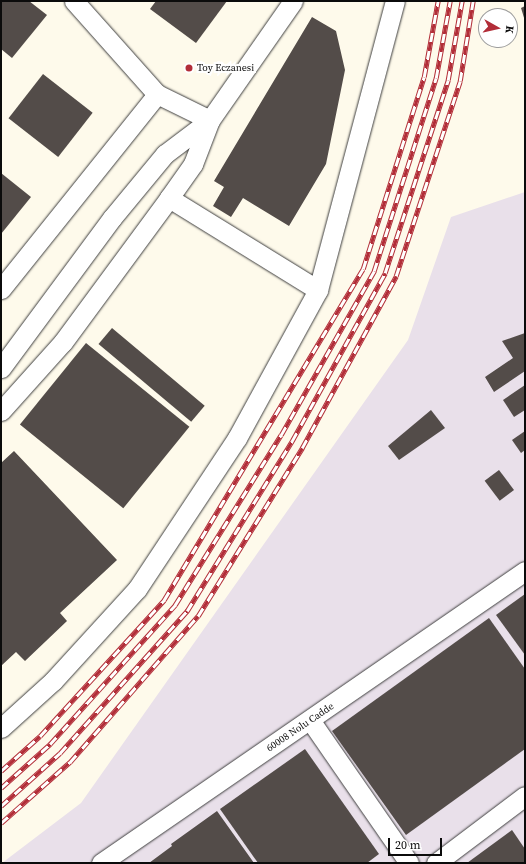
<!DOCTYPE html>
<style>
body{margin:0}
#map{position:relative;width:526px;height:864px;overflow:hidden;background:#fefaeb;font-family:"Source Serif 4",serif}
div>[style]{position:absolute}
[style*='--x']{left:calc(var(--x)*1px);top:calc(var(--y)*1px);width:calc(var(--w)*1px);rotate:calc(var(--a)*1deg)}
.industrial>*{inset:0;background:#e9e0ea}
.building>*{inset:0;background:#534c49;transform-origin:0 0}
.roads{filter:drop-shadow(0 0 1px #3e3e3e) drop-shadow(0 0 1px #3e3e3e)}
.minor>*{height:19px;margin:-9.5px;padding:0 9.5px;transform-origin:9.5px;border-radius:9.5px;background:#fff}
.rail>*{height:4.5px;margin-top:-2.25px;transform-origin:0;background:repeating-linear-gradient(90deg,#fff 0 9px,#b22d38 0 18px);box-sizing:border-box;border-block:1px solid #b22d38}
.dots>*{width:11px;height:11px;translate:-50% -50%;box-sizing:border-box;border:2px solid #fff;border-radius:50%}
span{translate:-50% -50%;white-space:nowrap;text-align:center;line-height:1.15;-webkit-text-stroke:4px #fff;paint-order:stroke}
.poi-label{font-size:10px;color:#0b0b0b}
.left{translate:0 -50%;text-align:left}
.street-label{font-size:10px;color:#0b0b0b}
.frame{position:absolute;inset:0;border:2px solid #0b0b0b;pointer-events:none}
.north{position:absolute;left:478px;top:8px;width:40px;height:40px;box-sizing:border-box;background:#fff;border:1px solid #9d9d9d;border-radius:50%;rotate:98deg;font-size:11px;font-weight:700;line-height:16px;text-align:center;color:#0b0b0b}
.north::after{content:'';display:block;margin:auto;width:14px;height:18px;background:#b22d38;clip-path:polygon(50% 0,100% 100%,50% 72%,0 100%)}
.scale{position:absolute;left:388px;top:838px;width:54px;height:18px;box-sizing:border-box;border:2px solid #0b0b0b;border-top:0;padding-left:5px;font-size:12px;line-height:14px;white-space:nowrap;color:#0b0b0b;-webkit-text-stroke:3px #fff;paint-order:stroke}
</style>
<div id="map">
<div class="industrial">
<div style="clip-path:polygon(525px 192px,525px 863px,2px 863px,81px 803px,408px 340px,451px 217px)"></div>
</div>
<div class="building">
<div style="clip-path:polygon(1px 1px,29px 1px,47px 15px,12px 58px,1px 49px)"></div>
<div style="clip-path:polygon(156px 1px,227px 1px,196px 43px,150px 9px)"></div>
<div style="clip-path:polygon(525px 6px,525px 21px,521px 8px)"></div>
<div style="clip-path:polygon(312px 17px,336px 31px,345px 70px,326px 164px,289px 226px,243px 198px,231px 217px,213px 206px,224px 187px,214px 181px)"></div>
<div style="left:43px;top:74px;width:63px;height:56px;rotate:38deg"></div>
<div style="clip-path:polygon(1px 173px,31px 197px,1px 234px)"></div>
<div style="left:112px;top:328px;width:121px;height:21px;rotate:40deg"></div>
<div style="clip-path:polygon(525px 333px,525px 371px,494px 392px,485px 377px,513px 358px,502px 341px)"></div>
<div style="left:86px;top:343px;width:133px;height:105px;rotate:39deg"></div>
<div style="clip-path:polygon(525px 385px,525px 410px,514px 417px,503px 400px)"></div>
<div style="clip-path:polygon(431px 410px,445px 428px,399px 460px,388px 446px)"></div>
<div style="clip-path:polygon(525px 431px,525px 450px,521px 453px,512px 440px)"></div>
<div style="clip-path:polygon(14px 451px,117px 560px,60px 613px,67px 621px,25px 661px,16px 652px,1px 666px,1px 463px)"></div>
<div style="left:499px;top:470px;width:25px;height:18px;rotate:53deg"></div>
<div style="clip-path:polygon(525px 594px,525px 655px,496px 615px)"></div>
<div style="clip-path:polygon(489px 618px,525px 669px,525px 749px,406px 835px,332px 731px)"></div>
<div style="clip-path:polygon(305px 749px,379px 854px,367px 863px,258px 863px,220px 809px)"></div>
<div style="clip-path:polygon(217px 811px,254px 863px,149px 863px,172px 846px,171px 844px)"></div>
<div style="clip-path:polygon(512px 830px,525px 849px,525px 863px,467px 863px)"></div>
</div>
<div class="roads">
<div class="minor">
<div style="--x:74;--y:1;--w:125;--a:48.3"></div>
<div style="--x:157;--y:94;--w:59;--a:26.1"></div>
<div style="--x:169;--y:198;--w:175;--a:31.7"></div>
<div style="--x:1;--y:289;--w:250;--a:-51.3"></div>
<div style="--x:1;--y:368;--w:187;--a:-53.5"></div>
<div style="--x:112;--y:218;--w:83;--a:-50.4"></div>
<div style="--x:165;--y:154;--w:56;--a:-37.1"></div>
<div style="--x:1;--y:411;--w:93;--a:-48.1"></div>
<div style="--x:63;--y:342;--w:179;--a:-53.6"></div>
<div style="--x:169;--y:198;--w:42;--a:-54.8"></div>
<div style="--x:193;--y:164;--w:47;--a:-68.9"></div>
<div style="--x:210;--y:120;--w:145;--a:-55.1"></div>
<div style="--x:310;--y:720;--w:174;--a:55.3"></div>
<div style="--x:1;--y:728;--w:70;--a:-42.1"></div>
<div style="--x:53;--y:681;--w:125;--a:-47.6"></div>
<div style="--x:137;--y:589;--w:181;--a:-56.5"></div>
<div style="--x:237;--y:438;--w:169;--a:-61.3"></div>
<div style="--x:318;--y:290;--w:299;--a:-75.1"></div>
<div style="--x:101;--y:863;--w:515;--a:-34.55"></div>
<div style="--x:436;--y:863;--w:111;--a:-37"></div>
</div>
</div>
<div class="rail">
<div style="--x:1;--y:771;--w:52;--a:-41.9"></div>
<div style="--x:40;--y:736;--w:184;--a:-47.6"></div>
<div style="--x:164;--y:600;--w:386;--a:-59"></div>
<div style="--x:363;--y:269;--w:201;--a:-72.4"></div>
<div style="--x:424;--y:77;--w:77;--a:-79.6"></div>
<div style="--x:1;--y:788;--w:66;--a:-41.9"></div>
<div style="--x:50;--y:744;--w:187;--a:-48"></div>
<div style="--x:175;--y:605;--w:200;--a:-58.1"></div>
<div style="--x:281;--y:435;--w:189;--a:-60.4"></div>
<div style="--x:374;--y:271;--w:203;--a:-72.2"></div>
<div style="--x:436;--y:78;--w:78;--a:-79.7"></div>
<div style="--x:1;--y:806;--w:79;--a:-41.9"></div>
<div style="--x:60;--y:753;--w:191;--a:-48.2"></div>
<div style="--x:187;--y:611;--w:200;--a:-58.3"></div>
<div style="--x:292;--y:441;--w:192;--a:-61"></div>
<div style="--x:385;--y:273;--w:203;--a:-71.9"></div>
<div style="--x:448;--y:80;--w:80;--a:-80"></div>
<div style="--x:1;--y:823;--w:92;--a:-41.5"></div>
<div style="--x:70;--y:762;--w:194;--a:-48.8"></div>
<div style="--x:198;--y:616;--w:198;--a:-58.2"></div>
<div style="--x:302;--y:448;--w:196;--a:-61.3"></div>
<div style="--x:396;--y:276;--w:205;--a:-71.8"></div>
<div style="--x:460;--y:81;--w:81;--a:-80.8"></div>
</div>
<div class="dots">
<div style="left:189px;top:68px;background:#b22d38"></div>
</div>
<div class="poi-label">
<span class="left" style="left:197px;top:68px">Toy Eczanesi</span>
</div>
<div class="street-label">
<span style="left:300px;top:727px;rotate:-34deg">60008 Nolu Cadde</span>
</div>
<div class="frame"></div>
<div class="north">K</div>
<div class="scale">20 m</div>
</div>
